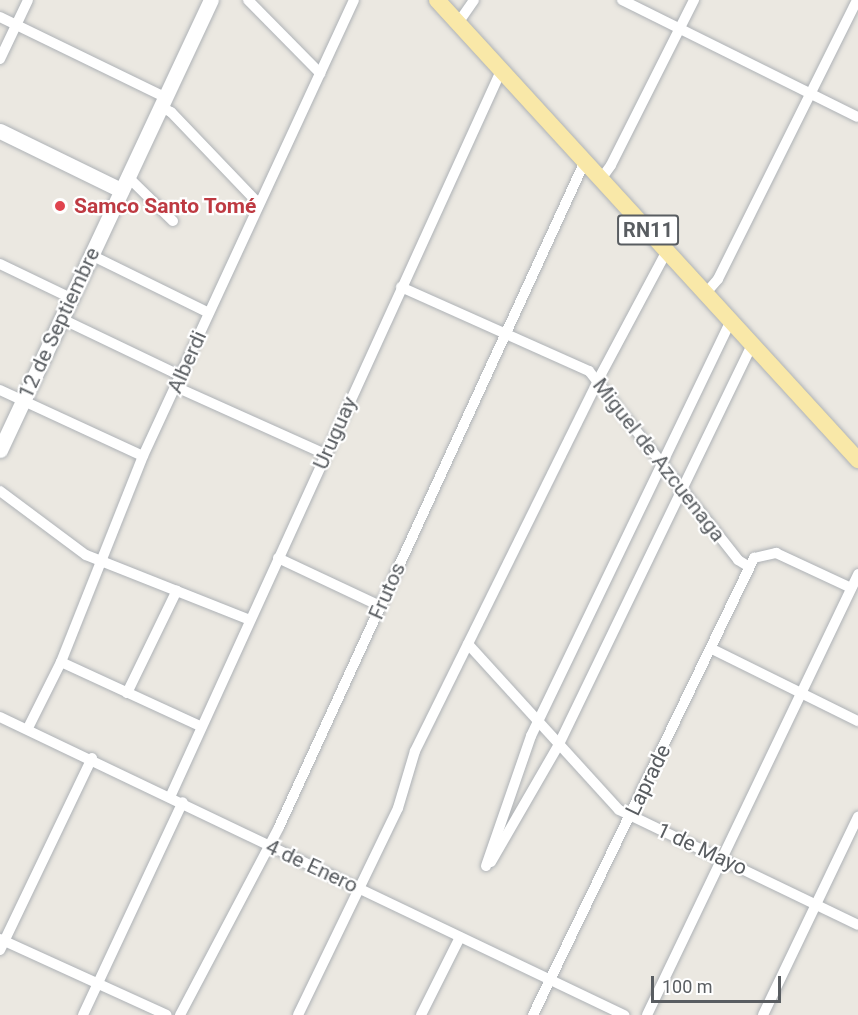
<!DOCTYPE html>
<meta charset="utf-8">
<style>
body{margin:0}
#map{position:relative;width:858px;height:1015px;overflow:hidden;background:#ebe8e1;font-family:Roboto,sans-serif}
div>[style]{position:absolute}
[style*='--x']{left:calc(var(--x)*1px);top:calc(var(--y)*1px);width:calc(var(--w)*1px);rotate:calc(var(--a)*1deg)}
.roads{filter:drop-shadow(0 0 2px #aeb2b6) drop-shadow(0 0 2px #aeb2b6)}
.street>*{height:10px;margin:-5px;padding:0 5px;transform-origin:5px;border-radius:5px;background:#fff}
.secondary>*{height:15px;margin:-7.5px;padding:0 7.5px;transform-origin:7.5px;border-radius:7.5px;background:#fff}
.primary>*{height:16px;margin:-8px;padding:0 8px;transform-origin:8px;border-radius:8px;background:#f9e8a8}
.dots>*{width:16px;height:16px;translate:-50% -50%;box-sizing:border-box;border:3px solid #fff;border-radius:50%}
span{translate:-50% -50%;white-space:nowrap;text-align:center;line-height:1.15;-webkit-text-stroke:4.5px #fff;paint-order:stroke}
.shield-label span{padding:2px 4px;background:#fff;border:2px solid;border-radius:4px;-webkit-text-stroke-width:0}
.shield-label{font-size:20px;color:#595d61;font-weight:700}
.health-label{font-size:21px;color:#be3a42;font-weight:700}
.left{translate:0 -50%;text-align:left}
.street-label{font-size:21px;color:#595d61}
.scale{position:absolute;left:651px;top:976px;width:130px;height:27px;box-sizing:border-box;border:3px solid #595d61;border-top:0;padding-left:8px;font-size:18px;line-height:21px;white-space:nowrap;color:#595d61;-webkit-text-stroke:4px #fff;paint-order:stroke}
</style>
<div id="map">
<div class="roads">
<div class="street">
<div style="--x:248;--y:0;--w:103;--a:45.4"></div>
<div style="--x:622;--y:0;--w:263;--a:26.4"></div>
<div style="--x:0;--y:17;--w:183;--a:25.9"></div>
<div style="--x:458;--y:23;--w:28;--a:-55"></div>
<div style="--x:0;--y:59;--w:65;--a:-64.6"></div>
<div style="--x:160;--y:106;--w:13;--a:29"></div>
<div style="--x:171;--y:112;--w:127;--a:46.3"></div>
<div style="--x:128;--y:177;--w:63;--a:44.4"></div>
<div style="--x:601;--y:179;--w:17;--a:-54"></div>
<div style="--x:611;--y:165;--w:185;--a:-63.3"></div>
<div style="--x:91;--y:255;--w:131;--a:26.2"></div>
<div style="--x:0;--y:264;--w:79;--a:25.6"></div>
<div style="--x:401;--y:287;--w:206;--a:24.1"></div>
<div style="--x:589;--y:371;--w:241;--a:51.7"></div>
<div style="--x:738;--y:560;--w:12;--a:31"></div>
<div style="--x:705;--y:294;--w:20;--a:-49"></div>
<div style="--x:718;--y:279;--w:312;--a:-63.5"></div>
<div style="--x:62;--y:319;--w:132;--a:25.6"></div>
<div style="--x:176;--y:387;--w:163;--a:24.2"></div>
<div style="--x:0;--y:390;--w:157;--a:24.8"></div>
<div style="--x:0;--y:491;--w:107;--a:36.7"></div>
<div style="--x:86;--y:555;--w:176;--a:21.6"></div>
<div style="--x:278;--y:558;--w:113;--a:25.2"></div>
<div style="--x:468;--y:644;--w:224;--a:47.7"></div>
<div style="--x:619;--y:810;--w:265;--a:25.7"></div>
<div style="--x:712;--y:649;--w:163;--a:26.3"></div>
<div style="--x:61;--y:662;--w:153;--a:24.7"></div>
<div style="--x:127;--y:693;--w:114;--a:-64.1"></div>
<div style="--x:0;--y:717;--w:692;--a:25.53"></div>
<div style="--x:28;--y:728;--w:74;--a:-63.4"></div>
<div style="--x:61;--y:662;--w:222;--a:-68.3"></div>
<div style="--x:143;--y:456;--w:502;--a:-65.17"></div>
<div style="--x:171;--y:795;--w:796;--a:-65.5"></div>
<div style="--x:491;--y:862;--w:136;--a:-60"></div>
<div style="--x:559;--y:744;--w:443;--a:-64.2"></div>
<div style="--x:486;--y:866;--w:138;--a:-70.9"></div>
<div style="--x:531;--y:736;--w:459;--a:-64.3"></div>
<div style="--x:0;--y:939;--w:183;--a:24.5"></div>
<div style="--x:0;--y:950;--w:213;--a:-64.4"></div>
<div style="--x:83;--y:1015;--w:235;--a:-64.9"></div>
<div style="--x:180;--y:1015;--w:212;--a:-62.2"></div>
<div style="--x:279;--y:827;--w:733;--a:-65.32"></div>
<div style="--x:298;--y:1015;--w:230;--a:-64.2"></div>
<div style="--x:398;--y:808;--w:59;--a:-73.4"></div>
<div style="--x:415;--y:751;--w:414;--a:-63.7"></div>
<div style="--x:598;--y:380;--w:146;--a:-61.9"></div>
<div style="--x:421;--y:1015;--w:87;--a:-63.4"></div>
<div style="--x:533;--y:1015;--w:508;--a:-64.19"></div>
<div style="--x:754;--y:558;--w:23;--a:-13"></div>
<div style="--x:776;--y:553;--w:83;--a:25"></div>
<div style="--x:647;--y:1015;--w:489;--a:-64.4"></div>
<div style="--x:763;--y:1015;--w:220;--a:-64.4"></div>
</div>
<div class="secondary">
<div style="--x:0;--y:131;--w:135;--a:26"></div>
<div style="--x:0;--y:450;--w:497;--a:-64.9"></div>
</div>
<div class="primary">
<div style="--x:437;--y:0;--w:624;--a:47.53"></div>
</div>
</div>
<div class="dots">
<div style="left:60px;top:206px;background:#e0444e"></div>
</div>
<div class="shield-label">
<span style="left:648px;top:230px">RN11</span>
</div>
<div class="health-label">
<span class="left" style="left:74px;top:206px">Samco Santo Tomé</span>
</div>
<div class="street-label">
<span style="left:59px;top:323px;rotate:-65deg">12 de Septiembre</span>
<span style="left:187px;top:362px;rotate:-66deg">Alberdi</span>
<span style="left:335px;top:433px;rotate:-66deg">Uruguay</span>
<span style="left:659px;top:460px;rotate:52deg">Miguel de Azcuenaga</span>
<span style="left:387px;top:591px;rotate:-66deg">Frutos</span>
<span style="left:648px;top:780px;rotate:-64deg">Laprade</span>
<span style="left:702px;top:849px;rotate:25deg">1 de Mayo</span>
<span style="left:312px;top:866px;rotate:25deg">4 de Enero</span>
</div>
<div class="scale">100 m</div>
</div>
